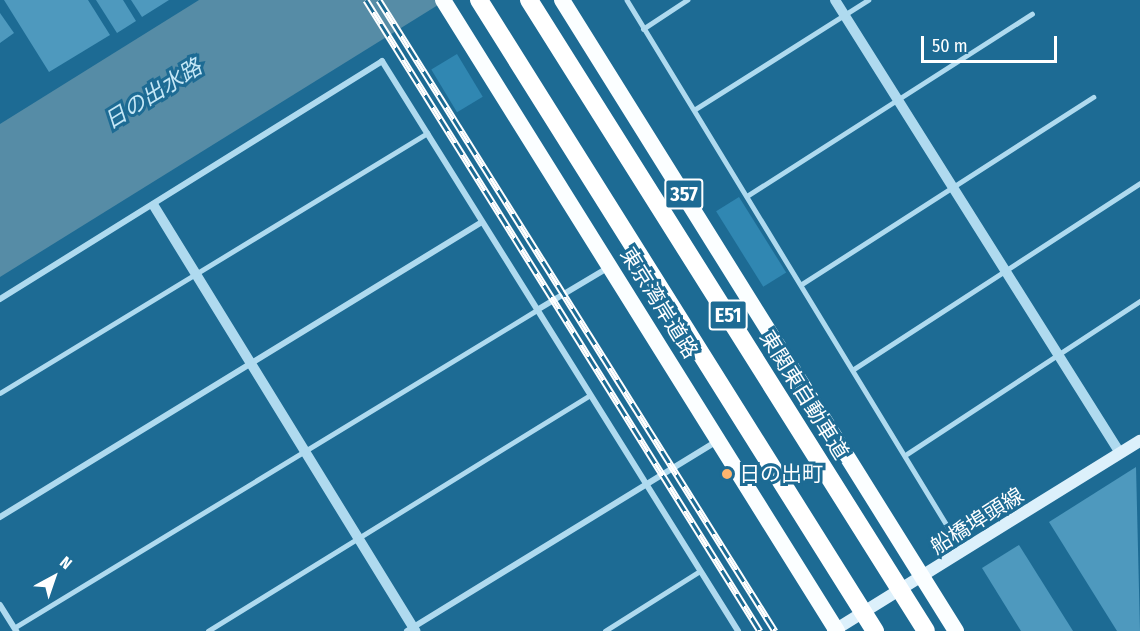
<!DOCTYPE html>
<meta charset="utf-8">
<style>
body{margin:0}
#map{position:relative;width:1140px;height:631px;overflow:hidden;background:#1d6b94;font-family:"Fira Sans Condensed","Noto Sans JP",sans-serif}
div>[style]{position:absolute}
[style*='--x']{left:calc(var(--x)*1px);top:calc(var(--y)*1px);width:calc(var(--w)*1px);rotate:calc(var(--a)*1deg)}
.green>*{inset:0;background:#3087b2;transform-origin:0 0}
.water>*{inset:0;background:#568ca6}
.building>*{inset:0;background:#4e99be}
.service>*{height:4.5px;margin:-2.25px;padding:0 2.25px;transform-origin:2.25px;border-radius:2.25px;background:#afdaef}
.minor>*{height:6px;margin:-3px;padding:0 3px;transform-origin:3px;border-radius:3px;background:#afdaef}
.tertiary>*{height:10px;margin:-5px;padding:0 5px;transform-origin:5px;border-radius:5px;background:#afdaef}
.secondary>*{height:12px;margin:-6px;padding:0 6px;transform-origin:6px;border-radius:6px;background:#dcf0fb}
.trunk>*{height:16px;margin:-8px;padding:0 8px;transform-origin:8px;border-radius:8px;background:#fbfeff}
.rail>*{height:7px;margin-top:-3.5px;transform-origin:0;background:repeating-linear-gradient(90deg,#1d6b94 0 14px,#fff 0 28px);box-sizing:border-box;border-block:2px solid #fff}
.motorway-bridge>*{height:18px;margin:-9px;padding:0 9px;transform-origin:9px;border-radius:9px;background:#fff}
.dots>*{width:16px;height:16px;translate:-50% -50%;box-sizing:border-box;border:3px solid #1d6b94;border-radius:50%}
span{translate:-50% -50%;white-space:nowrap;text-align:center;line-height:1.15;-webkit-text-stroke:6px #1d6b94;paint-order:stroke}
.shield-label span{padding:2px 4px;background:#1d6b94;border:2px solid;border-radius:4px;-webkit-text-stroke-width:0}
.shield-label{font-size:20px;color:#fff;font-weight:700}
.street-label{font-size:21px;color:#fff}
.poi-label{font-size:21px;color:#fff}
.left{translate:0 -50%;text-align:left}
.water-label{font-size:22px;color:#c5e7f6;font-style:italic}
.north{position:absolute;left:24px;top:547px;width:60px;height:60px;-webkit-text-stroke:4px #1d6b94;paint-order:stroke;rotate:40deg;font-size:16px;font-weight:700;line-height:24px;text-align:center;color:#fff}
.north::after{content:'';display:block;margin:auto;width:21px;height:27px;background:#fff;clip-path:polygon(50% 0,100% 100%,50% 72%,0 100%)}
.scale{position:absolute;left:921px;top:36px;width:136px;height:27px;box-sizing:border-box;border:3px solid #fff;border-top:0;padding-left:8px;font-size:18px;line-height:21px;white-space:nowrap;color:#fff;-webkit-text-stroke:4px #1d6b94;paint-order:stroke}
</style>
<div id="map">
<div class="green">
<div style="left:457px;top:54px;width:50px;height:30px;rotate:59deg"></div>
<div style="left:739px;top:197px;width:89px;height:27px;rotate:58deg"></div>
</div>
<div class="water">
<div style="clip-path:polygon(199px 0,446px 0,0 277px,0 124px)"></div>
</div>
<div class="building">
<div style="clip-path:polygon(4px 0,88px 0,110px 35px,49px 72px)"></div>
<div style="clip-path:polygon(96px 0,123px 0,136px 21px,117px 33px)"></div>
<div style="clip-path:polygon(131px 0,169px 0,142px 17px)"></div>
<div style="clip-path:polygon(0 13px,14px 33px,0 43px)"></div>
<div style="clip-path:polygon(1136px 467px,1140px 631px,1117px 631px,1049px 522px)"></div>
<div style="clip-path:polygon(1019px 545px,1073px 631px,1021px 631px,982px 568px)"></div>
</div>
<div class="service">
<div style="--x:627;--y:0;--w:644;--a:58.65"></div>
<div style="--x:643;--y:29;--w:53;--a:-33.4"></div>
<div style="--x:694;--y:110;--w:206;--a:-32.3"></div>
<div style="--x:747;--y:196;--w:338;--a:-32.6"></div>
<div style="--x:802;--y:284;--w:346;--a:-32.7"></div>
<div style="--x:854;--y:369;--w:341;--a:-33"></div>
<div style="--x:0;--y:393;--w:500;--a:-31.3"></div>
<div style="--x:907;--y:454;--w:279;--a:-33.3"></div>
<div style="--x:14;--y:628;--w:612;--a:-31.3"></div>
<div style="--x:208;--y:631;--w:449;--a:-31.7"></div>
<div style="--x:605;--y:631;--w:112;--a:-32.3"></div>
</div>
<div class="minor">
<div style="--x:0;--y:299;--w:450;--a:-31.9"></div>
<div style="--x:382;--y:61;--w:672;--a:58.01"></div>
<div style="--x:537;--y:310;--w:84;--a:-30.8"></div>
<div style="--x:0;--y:517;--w:565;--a:-31.47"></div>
<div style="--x:0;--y:605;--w:31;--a:58"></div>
<div style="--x:407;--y:631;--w:362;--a:-31.5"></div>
</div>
<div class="tertiary">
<div style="--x:835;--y:0;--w:535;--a:57.82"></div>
<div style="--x:154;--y:206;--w:499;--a:58.4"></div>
</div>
<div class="secondary">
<div style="--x:833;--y:631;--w:361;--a:-31.8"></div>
</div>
<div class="trunk">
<div style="--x:443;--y:0;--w:744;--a:58.02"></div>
<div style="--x:562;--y:0;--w:744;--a:58.02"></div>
</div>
<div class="rail">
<div style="--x:366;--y:0;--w:744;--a:58.02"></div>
<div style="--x:379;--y:0;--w:745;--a:57.89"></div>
</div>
<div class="motorway-bridge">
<div style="--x:479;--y:0;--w:745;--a:57.89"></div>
<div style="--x:529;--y:0;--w:745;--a:57.82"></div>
</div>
<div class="dots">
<div style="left:727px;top:474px;background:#feb56e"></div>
</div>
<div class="shield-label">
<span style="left:684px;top:194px">357</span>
<span style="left:728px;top:315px">E51</span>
</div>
<div class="street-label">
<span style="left:659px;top:303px;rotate:58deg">東京湾岸道路</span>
<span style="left:804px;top:395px;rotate:58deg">東関東自動車道</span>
<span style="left:977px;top:521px;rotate:-32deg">船橋埠頭線</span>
</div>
<div class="poi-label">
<span class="left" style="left:739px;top:474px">日の出町</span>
</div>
<div class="water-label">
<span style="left:153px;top:94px;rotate:-32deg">日の出水路</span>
</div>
<div class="north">N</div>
<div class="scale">50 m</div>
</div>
